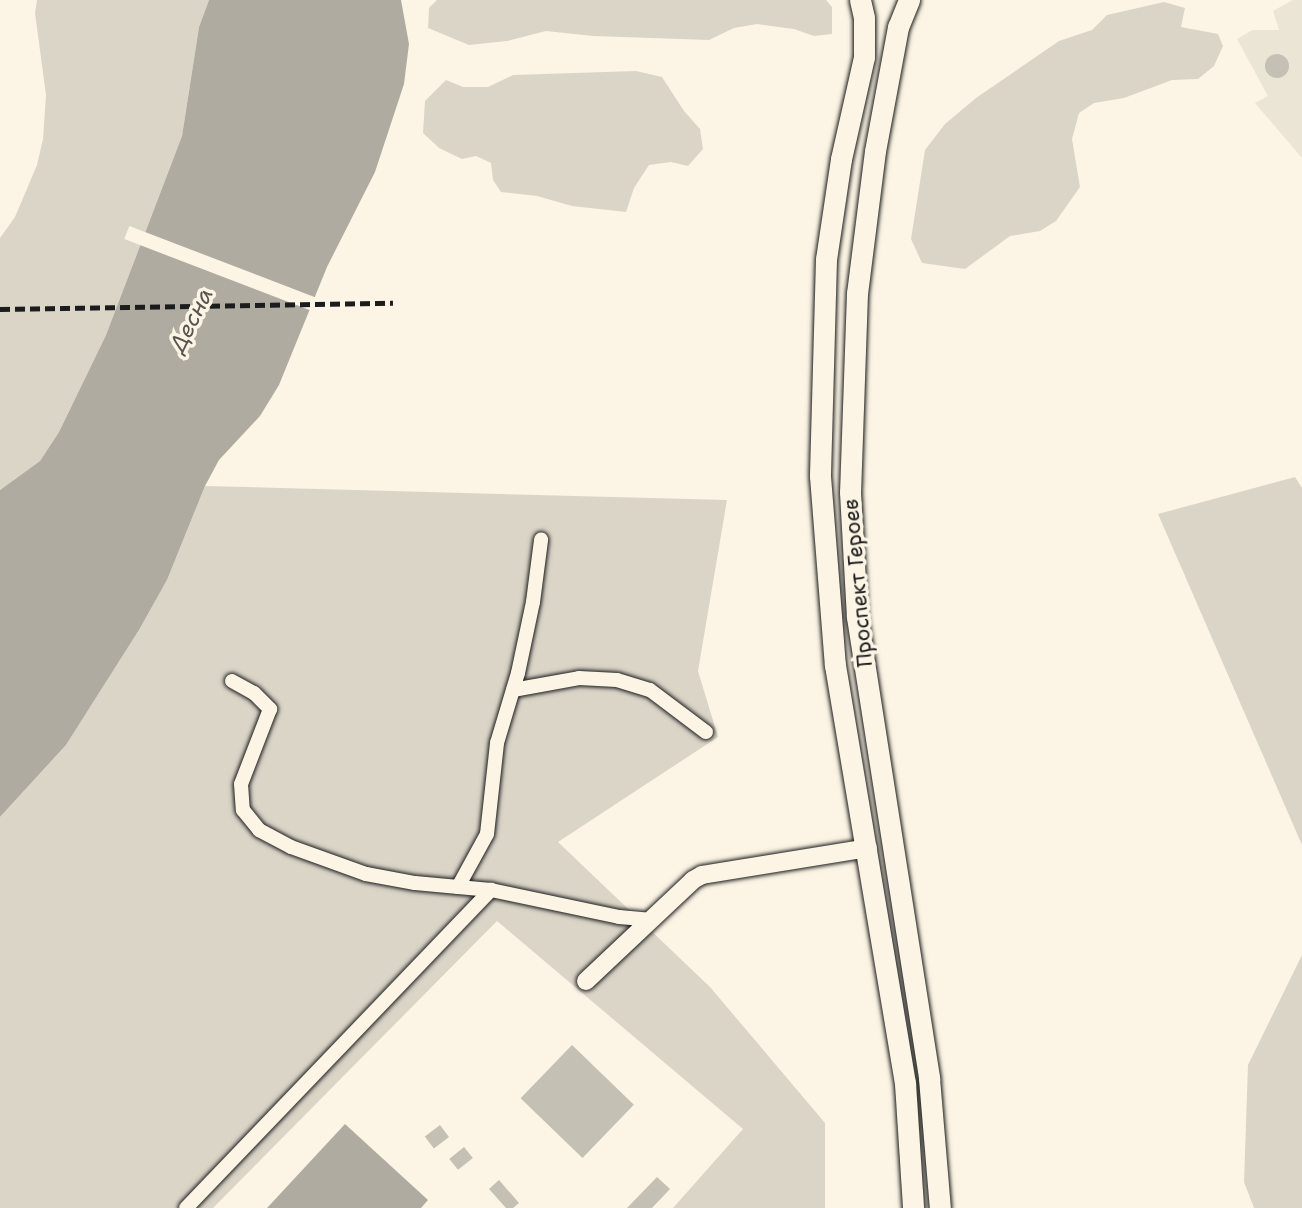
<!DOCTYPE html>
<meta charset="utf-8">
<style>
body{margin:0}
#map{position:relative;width:1302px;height:1208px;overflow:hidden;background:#fcf5e5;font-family:"Shantell Sans",sans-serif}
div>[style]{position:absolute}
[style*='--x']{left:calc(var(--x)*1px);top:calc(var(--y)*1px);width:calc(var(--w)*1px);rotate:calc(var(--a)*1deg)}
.built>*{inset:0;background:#ebe5d6}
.green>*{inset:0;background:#dbd5c8}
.water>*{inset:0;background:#b0aba1}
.pier>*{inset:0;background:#fcf5e5;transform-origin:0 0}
.building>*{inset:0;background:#c4c0b3;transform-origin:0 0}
.round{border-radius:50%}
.roads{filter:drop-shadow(0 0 2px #1c1c1c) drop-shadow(0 0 2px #1c1c1c)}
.minor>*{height:14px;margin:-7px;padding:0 7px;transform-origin:7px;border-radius:7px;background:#fcf5e5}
.tertiary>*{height:18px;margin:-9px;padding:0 9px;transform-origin:9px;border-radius:9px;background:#fcf5e5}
.primary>*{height:21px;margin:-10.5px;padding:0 10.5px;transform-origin:10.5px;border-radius:10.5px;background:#fcf5e5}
.rail>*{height:4.5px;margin-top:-2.25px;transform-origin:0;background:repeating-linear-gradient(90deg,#1c1c1c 0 10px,transparent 0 15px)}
span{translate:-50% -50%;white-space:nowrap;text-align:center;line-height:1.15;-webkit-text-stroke:7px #fcf5e5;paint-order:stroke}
.street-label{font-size:21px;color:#1c1c1c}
.water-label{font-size:23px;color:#575551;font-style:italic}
</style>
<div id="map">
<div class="built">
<div style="clip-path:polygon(1293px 0,1302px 0,1302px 158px,1255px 103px,1268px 96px,1237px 39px,1252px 30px,1279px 30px,1273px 11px)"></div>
</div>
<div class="green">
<div style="clip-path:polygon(37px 0,209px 0,199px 27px,182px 136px,106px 335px,59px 432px,40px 461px,0 490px,0 238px,15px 217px,37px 165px,43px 139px,46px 95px,35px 13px)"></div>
<div style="clip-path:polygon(437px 0,826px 0,832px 7px,832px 34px,814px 36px,794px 29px,757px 24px,734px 28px,709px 40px,593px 36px,546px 31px,507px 41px,469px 45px,428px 28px,429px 8px)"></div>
<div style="clip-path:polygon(1164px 2px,1185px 8px,1181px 27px,1218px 34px,1223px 46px,1214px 66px,1198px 79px,1172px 80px,1124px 98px,1094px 103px,1079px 113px,1072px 139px,1080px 187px,1056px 221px,1040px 231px,1010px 236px,965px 269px,922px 263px,911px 239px,925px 150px,945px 124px,976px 98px,1059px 41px,1092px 30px,1107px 15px)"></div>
<div style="clip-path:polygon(636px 71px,662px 77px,684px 111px,700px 129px,703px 149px,688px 166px,671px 162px,649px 165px,634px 188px,626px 212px,572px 206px,537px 196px,501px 192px,493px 180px,491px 163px,476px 156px,462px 159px,439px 148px,423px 133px,425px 101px,446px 80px,463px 87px,488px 87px,513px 75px)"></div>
<div style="clip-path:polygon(1295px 477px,1302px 488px,1302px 845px,1158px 514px)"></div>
<div style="clip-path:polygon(205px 486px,727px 500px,698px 671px,718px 737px,558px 842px,710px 987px,825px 1123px,825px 1208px,673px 1208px,743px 1129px,497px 921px,213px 1208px,0 1208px,0 817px,66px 745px,139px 630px,167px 580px)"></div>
<div style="clip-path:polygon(1302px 955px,1302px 1208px,1254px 1208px,1244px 1182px,1248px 1065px)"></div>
</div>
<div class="water">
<div style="clip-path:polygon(209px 0,401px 0,409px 44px,404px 84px,375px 172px,327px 267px,279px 385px,260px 416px,219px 460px,205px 486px,167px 580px,139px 630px,66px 745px,0 817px,0 490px,40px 461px,59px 432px,106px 335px,182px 136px,199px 27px)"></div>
<div style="clip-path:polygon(345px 1124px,428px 1200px,421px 1208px,267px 1208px)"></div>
</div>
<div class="pier">
<div style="left:317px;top:298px;width:14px;height:201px;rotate:111deg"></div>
</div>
<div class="building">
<div class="round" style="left:1265px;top:54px;width:24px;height:24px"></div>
<div style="left:572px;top:1045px;width:86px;height:74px;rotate:44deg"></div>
<div style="left:440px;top:1125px;width:15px;height:19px;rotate:53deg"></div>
<div style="left:464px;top:1147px;width:14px;height:19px;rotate:51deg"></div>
<div style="clip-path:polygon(657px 1177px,670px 1189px,652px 1208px,627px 1208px)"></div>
<div style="clip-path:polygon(499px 1180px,519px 1203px,513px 1208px,506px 1208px,489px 1189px)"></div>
</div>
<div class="roads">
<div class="minor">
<div style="--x:232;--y:681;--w:25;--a:29"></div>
<div style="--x:254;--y:693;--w:23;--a:45"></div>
<div style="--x:270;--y:709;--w:80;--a:111.1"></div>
<div style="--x:241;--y:784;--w:26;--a:86"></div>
<div style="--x:243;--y:810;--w:26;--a:51"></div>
<div style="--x:259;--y:830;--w:36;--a:28"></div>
<div style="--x:291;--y:847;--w:80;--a:19.8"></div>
<div style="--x:366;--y:874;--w:50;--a:10.4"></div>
<div style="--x:415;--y:883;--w:76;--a:5.3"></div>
<div style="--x:491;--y:890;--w:131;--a:11.9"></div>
<div style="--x:619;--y:917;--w:33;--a:5"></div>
<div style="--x:513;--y:690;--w:67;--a:-10.3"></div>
<div style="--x:579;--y:678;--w:38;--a:3"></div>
<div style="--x:617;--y:680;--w:34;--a:17"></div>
<div style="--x:650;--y:690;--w:70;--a:36.9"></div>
<div style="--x:458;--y:887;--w:60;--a:-61.3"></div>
<div style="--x:487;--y:834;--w:92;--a:-83.7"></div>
<div style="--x:497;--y:743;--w:73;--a:-73.3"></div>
<div style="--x:518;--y:673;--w:73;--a:-78.1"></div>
<div style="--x:533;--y:602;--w:63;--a:-82.6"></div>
<div style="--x:186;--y:1208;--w:441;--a:-46.2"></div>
</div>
<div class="tertiary">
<div style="--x:586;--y:981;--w:147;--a:-43.3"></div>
<div style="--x:693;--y:880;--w:10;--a:-29"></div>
<div style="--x:702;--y:875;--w:168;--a:-9.2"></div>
</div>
<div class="primary">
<div style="--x:860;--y:0;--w:18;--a:77"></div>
<div style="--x:864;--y:18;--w:39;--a:90"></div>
<div style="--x:864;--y:57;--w:105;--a:102.7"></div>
<div style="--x:841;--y:159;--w:101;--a:98.5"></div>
<div style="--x:826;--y:259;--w:217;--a:91.6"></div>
<div style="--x:820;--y:476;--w:190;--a:85.5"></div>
<div style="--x:835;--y:665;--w:424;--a:80.5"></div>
<div style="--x:905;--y:1083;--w:125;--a:86.3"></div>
<div style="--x:909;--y:0;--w:29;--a:112"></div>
<div style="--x:898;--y:27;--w:126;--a:100.5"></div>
<div style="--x:875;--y:151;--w:143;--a:97.2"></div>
<div style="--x:857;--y:293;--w:199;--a:92"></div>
<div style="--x:850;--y:492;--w:125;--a:86.8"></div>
<div style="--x:857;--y:617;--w:467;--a:81.1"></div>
<div style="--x:929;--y:1078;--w:130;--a:85.2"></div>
</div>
</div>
<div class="rail">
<div style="--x:0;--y:309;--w:393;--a:-0.9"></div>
</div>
<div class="street-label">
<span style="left:858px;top:583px;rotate:-95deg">Проспект Героев</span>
</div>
<div class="water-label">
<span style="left:191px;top:320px;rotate:-63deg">Десна</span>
</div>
</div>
